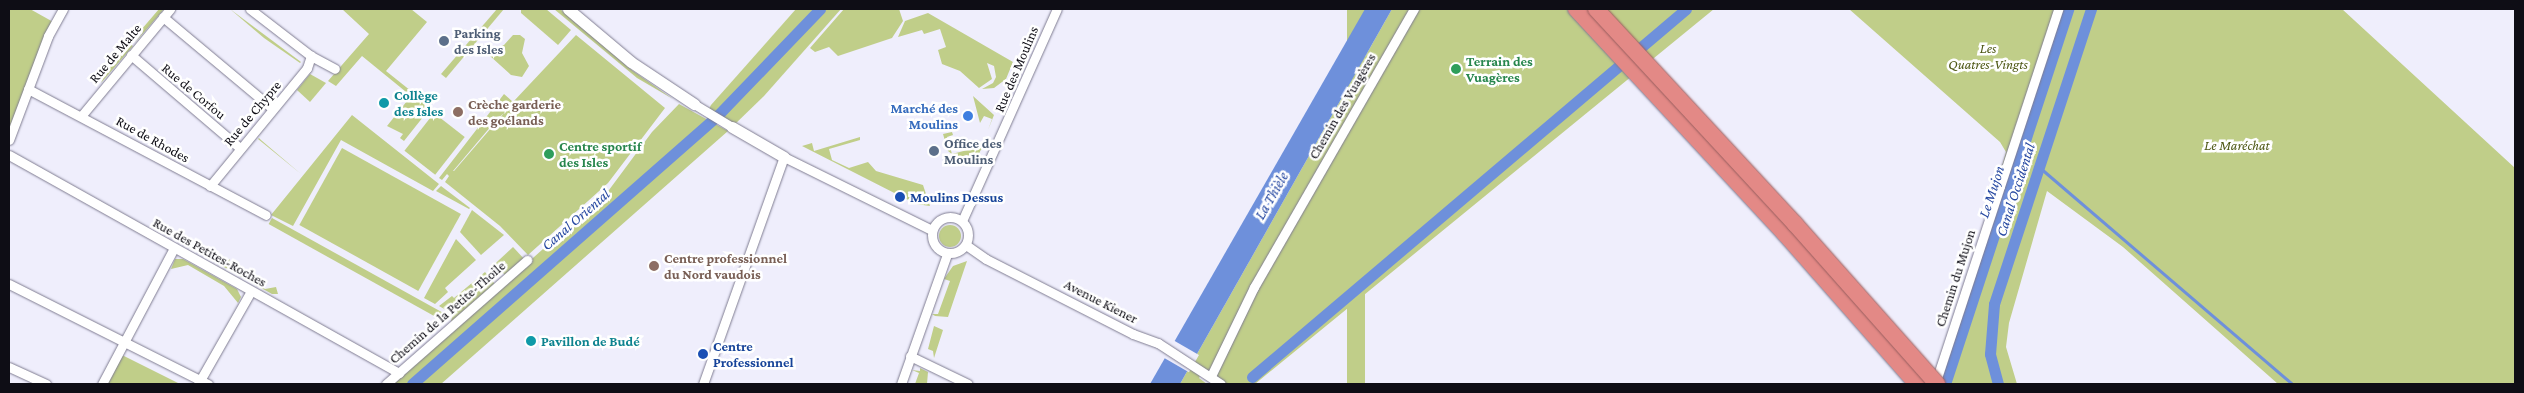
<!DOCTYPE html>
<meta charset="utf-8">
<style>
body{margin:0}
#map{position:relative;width:2524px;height:393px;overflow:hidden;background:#efeefc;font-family:"Crimson Pro",serif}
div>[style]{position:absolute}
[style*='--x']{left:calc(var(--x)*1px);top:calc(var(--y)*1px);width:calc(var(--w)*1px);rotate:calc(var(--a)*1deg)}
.green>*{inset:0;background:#c0ce89;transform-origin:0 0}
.round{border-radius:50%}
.water>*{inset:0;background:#6e90db}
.pier>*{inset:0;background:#efeefc;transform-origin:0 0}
.stream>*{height:3px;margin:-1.5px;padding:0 1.5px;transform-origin:1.5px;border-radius:1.5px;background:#6e90db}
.canal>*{height:11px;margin:-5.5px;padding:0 5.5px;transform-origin:5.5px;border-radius:5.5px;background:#6e90db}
.roads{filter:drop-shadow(0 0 1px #7f7c91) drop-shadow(0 0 1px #7f7c91)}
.minor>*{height:9px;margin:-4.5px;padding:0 4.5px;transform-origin:4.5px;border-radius:4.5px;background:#fff}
.minor>.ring{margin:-4.5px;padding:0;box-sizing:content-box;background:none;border:9px solid #fff;border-radius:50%}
.tertiary>*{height:11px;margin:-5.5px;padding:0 5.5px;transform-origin:5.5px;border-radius:5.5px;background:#fff}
.motorway>*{height:16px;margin:-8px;padding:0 8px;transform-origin:8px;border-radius:8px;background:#e38986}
.bridges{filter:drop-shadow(0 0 1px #985e5e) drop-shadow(0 0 1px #985e5e)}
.motorway-bridge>*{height:16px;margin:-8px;padding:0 8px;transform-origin:8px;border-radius:8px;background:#e38986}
.dots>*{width:14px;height:14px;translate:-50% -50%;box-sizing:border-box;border:2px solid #fff;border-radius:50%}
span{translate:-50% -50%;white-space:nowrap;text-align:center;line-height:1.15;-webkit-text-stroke:5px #fff;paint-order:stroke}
.service-label{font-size:14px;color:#4e5e75;font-weight:700}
.left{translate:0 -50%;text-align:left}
.park-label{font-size:14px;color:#4e5815;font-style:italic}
.street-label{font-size:14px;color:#0e0d15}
.leisure-label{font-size:14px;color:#27864d;font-weight:700}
.culture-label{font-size:14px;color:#0d838f;font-weight:700}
.education-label{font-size:14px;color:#785e54;font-weight:700}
.shop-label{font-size:14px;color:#366cbe;font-weight:700}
.right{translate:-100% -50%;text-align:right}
.transit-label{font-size:14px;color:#164399;font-weight:700}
.water-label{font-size:15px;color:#2648a1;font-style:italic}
.frame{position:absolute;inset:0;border:10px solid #0e0d15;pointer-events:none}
</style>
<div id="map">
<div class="green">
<div style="clip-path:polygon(9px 9px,30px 9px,55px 23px,9px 140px)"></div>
<div style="clip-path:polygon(159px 9px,164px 9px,134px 44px,143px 32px,141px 30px)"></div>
<div style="clip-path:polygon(230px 9px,301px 62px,300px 63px,264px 38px)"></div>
<div style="clip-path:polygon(342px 9px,411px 9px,427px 22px,386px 71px,431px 107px,404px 141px,400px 138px,403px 134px,387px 126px,411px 96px,362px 56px,336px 86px,328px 81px,369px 34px)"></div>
<div style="clip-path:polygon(497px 9px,504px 9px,446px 78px,441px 74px)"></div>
<div style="clip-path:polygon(521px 9px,546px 9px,571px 30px,558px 45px,521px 13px)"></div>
<div style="clip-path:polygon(554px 9px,560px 9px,633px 71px,673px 99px,637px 78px)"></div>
<div style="clip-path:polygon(796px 9px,841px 9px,764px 96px,732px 127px,709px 109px,711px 105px)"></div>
<div style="clip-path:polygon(844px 9px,899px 9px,903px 21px,892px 38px,838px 56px,829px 47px,815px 52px,810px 48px)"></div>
<div style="left:1347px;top:9px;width:18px;height:384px"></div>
<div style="clip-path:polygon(1392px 9px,1714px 9px,1255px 384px,1221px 384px,1203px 370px,1199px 378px,1207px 384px,1180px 384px)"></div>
<div style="clip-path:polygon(1849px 9px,2342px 9px,2515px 168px,2515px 384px,2278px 384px,2123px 247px,2047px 191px,2009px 323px,2006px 347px,2017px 384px,1935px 384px,1940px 384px,2006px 152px,2000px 142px)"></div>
<div style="clip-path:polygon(928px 13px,1013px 62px,1006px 79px,994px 88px,982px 89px,993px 83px,996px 77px,994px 66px,987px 63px,992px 79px,979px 88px,960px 71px,942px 64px,938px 50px,946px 47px,940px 29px,924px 34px,922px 30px,898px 37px,905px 21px)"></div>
<div style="clip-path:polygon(513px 35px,520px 35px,525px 39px,522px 53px,529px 66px,522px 77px,511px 75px,490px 56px,494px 49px,504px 45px)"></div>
<div style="clip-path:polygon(evenodd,576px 35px,665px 108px,608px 183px,528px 255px,500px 226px,445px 182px,449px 176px,447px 174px,442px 180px,439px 178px,504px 94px,513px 102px,576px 35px,504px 113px,454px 171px,453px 171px,492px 125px,488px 122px,493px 116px,497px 119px,504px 113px)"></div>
<div style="clip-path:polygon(129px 43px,133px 46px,101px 83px,107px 69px)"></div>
<div style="clip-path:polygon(310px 74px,326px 83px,310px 102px,297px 90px)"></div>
<div style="clip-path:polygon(973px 96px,994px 115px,988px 130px,992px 119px,984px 116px,980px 123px)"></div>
<div style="clip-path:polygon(679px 104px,728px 131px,441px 384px,392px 384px,609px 190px,652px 132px)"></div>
<div style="left:434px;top:113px;width:39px;height:48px;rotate:38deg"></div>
<div style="clip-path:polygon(352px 115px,439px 184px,433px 191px,341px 140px,293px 226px,271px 215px)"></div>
<div style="clip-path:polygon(952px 132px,953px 135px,947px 137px,952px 154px,983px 146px,976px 159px,967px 155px,957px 158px,948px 151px,943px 134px)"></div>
<div style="clip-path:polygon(860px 137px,860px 140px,829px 149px,832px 160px,849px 168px,868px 162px,876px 171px,923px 185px,930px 206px,916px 204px,802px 146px,812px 143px,814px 151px)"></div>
<div style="clip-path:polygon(259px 138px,261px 140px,301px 174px,258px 139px)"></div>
<div style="left:342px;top:148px;width:136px;height:88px;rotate:29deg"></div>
<div style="clip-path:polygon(441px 186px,470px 208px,469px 209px,436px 191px)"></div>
<div style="clip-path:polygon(472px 210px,504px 235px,481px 255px,460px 232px)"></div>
<div style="left:272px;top:218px;width:197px;height:7px;rotate:29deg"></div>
<div class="round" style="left:939px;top:225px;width:22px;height:22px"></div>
<div style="clip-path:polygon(456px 239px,476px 260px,445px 288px,448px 292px,435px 304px,424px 298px)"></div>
<div style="left:513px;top:247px;width:16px;height:25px;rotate:47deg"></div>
<div style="clip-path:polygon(175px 259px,183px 259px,237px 289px,241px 297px,238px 303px,224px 286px,188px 265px,171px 269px)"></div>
<div style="clip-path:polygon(230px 259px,227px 267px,231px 266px,246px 278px,250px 277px,265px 289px,276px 287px,278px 294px,272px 294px,222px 266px)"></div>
<div style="clip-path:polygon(967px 261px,948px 317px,935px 316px,932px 314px,938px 314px,950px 281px,944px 279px,953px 266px)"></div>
<div style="clip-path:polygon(485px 272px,495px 284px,450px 325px,453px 314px,439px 306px,452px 296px,454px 298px)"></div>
<div style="clip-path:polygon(934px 326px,943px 330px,934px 358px,933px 351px,928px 349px)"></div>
<div style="clip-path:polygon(122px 355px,180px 384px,107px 384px)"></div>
<div style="clip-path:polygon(920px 368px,928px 372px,927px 384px,915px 384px,919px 373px,912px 370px,920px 371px)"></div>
</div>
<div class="water">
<div style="clip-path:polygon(1365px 9px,1392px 9px,1180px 384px,1150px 384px)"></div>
</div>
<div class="pier">
<div style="left:1173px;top:340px;width:30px;height:20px;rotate:30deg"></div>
</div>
<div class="stream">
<div style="--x:2039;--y:167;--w:333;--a:40.6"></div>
</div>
<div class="canal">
<div style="--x:1252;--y:377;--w:569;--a:-40.3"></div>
<div style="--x:412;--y:384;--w:405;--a:-41.3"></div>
<div style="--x:716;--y:117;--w:150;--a:-46.1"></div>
<div style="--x:1945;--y:384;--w:395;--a:-71.8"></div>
<div style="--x:1998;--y:384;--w:31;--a:-105"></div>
<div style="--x:1990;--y:354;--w:50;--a:-85.4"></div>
<div style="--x:1994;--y:304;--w:311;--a:-71.8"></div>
</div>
<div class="roads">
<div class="minor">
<div style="--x:250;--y:9;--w:77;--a:37.6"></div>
<div style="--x:311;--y:56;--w:27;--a:28"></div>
<div style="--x:163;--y:17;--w:143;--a:39.9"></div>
<div style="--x:131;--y:55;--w:143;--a:40.5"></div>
<div style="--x:28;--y:89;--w:269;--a:27.9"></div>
<div style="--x:694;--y:104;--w:44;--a:31.2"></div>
<div style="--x:82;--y:115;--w:138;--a:-50.3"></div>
<div style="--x:9;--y:140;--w:111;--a:-69.4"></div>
<div style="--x:48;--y:36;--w:31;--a:-61"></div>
<div style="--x:9;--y:155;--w:447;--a:29.2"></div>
<div style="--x:210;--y:186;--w:153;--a:-50.6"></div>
<div style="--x:307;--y:68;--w:13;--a:-72"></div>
<div class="ring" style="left:932px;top:217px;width:27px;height:27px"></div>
<div style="--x:962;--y:221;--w:232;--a:-65.9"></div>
<div style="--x:966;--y:245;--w:24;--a:35"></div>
<div style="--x:986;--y:259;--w:165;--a:27"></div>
<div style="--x:1133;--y:334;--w:27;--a:20"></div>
<div style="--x:1158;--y:343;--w:75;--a:33.1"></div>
<div style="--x:9;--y:284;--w:223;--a:26.7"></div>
<div style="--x:910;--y:356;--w:64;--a:25.8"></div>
<div style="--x:9;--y:367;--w:41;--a:24.7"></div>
<div style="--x:1211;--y:376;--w:99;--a:-64.2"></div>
<div style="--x:1254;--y:287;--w:321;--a:-60.1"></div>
<div style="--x:102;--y:384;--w:154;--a:-62.1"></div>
<div style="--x:198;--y:384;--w:107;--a:-60.3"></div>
<div style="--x:386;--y:384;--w:188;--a:-41.3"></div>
<div style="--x:703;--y:384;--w:241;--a:-70.4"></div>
<div style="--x:784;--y:157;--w:165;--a:26.3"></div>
<div style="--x:901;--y:384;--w:138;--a:-70.5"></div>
<div style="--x:1935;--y:384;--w:395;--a:-71.8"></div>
</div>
<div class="tertiary">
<div style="--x:568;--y:9;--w:82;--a:40.1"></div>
<div style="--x:631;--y:62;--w:76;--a:33.7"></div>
<div style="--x:732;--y:127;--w:60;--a:30"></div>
</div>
<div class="motorway">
<div style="--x:1576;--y:9;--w:307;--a:47.1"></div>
<div style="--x:1785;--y:234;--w:200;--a:48.7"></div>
</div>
</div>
<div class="bridges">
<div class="motorway-bridge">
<div style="--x:1596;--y:9;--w:293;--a:47.2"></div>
<div style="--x:1795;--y:224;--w:214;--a:48.4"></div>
</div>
</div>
<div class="dots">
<div style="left:444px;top:41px;background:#5c6f8a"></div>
<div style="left:1456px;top:69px;background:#2e9e5b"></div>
<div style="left:384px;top:103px;background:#0f9aa8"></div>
<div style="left:458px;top:112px;background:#8d6e63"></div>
<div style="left:968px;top:116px;background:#3f7fe0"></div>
<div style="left:934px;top:151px;background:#5c6f8a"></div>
<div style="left:549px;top:154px;background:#2e9e5b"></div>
<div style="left:900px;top:197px;background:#1a4fb4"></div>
<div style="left:654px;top:266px;background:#8d6e63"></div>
<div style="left:531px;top:341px;background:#0f9aa8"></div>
<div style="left:703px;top:354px;background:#1a4fb4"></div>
</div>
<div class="service-label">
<span class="left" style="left:454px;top:41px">Parking<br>des Isles</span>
<span class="left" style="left:944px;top:151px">Office des<br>Moulins</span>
</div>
<div class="park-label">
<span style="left:1988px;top:56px">Les<br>Quatres-Vingts</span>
<span style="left:2237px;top:145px">Le Maréchat</span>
</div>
<div class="street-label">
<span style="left:115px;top:53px;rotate:-50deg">Rue de Malte</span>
<span style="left:1016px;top:69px;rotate:-67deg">Rue des Moulins</span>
<span style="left:194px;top:91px;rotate:40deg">Rue de Corfou</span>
<span style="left:1342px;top:106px;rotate:-60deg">Chemin des Vuagères</span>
<span style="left:252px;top:113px;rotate:-50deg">Rue de Chypre</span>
<span style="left:153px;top:139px;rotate:29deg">Rue de Rhodes</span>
<span style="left:210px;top:252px;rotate:29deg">Rue des Petites-Roches</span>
<span style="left:1955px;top:278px;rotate:-72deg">Chemin du Mujon</span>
<span style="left:1101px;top:301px;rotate:27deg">Avenue Kiener</span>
<span style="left:447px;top:312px;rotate:-41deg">Chemin de la Petite-Thoile</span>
</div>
<div class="leisure-label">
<span class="left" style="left:1466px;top:69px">Terrain des<br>Vuagères</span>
<span class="left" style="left:559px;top:154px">Centre sportif<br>des Isles</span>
</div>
<div class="culture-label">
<span class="left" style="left:394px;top:103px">Collège<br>des Isles</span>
<span class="left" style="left:541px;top:341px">Pavillon de Budé</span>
</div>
<div class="education-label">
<span class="left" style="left:468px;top:112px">Crèche garderie<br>des goélands</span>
<span class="left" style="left:664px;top:266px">Centre professionnel<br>du Nord vaudois</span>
</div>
<div class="shop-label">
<span class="right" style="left:958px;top:116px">Marché des<br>Moulins</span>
</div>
<div class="transit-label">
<span class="left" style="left:910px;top:197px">Moulins Dessus</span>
<span class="left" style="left:713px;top:354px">Centre<br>Professionnel</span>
</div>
<div class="water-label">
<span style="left:2016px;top:190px;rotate:-72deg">Canal Occidental</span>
<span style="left:1992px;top:192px;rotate:-72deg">Le Mujon</span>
<span style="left:1272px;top:196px;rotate:-60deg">La Thièle</span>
<span style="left:576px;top:220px;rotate:-41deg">Canal Oriental</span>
</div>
<div class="frame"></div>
</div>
